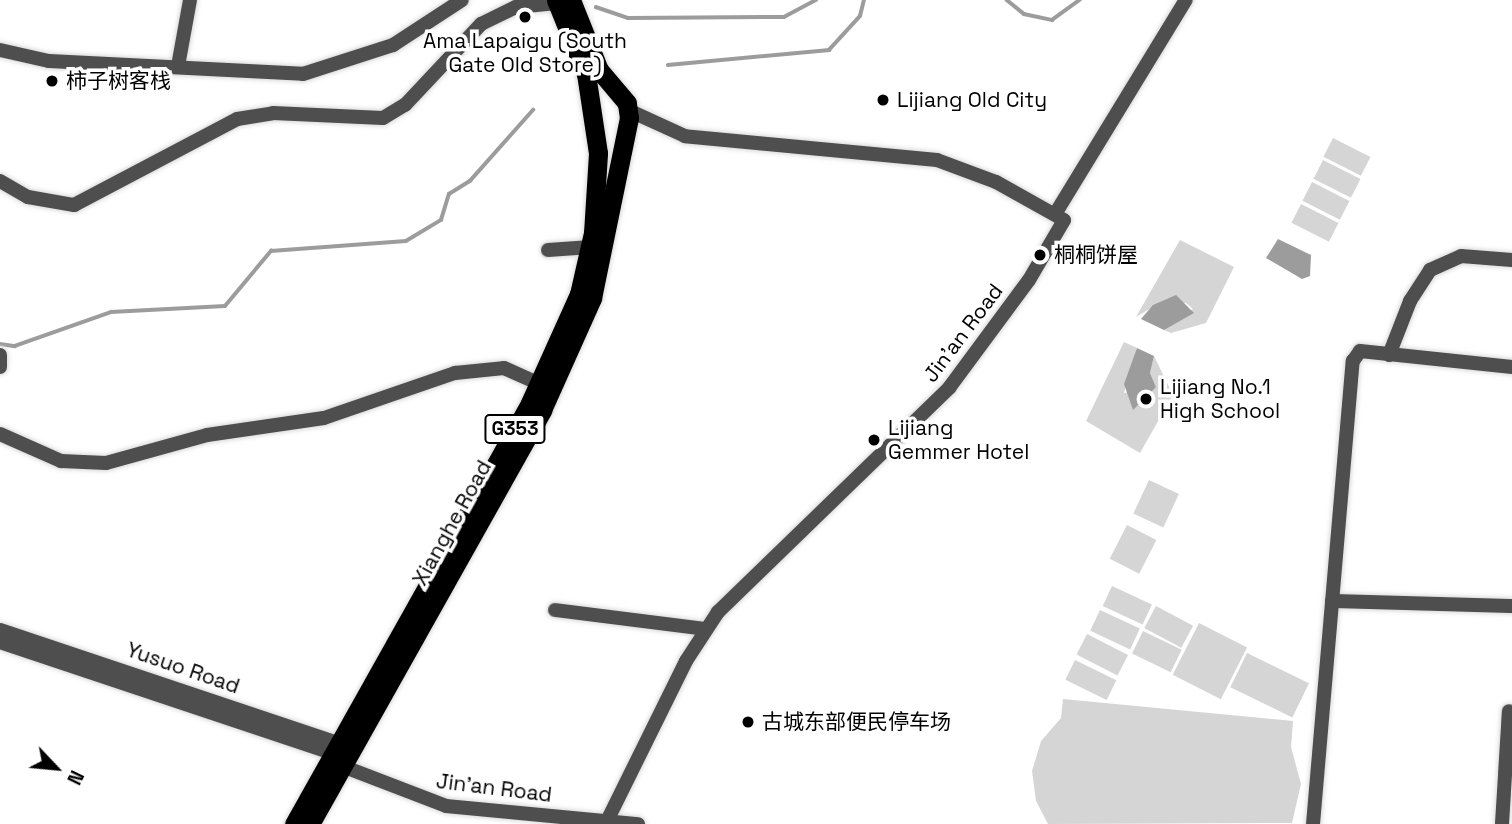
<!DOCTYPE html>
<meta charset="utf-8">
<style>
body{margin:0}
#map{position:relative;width:1512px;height:824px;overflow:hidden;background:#fff;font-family:"Space Grotesk","Noto Sans SC",sans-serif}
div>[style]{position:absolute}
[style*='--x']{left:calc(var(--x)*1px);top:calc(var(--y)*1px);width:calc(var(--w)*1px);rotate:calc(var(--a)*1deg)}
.green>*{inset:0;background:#d5d5d5;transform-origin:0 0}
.water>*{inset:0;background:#9c9c9c}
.stream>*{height:3.5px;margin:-1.75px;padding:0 1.75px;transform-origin:1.75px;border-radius:1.75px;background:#9c9c9c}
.roads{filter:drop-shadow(0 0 2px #dbdbdb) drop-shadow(0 0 2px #dbdbdb)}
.minor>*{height:14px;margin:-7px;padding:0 7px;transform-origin:7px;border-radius:7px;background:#4e4e4e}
.highway>*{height:19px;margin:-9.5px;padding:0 9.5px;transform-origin:9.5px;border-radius:9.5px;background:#000}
.dots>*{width:19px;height:19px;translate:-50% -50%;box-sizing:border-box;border:4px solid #fff;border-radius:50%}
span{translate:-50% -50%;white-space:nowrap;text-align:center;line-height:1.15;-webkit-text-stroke:7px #fff;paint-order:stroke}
.shield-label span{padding:2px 5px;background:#fff;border:2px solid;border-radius:5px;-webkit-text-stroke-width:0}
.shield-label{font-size:19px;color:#000;font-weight:700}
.poi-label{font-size:21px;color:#000}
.left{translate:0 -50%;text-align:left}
.street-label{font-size:21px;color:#000}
.north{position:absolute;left:21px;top:733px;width:70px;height:70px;-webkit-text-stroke:5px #fff;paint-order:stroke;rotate:116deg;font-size:19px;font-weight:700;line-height:28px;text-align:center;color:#000}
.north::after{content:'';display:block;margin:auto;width:24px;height:32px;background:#000;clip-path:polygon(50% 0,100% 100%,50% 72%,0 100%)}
</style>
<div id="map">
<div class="green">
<div style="left:1333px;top:138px;width:42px;height:21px;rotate:27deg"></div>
<div style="left:1323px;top:160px;width:42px;height:21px;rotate:27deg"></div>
<div style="left:1312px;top:182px;width:42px;height:21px;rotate:27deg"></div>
<div style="left:1301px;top:204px;width:42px;height:21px;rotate:27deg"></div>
<div style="clip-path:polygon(1180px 240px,1234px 267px,1206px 323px,1171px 333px,1164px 330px,1169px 324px,1193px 309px,1186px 303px,1161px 302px,1136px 317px)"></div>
<div style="clip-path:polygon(1124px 342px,1137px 348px,1124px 393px,1156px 387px,1150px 373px,1154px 356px,1173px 395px,1140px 453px,1086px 421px)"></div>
<div style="left:1149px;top:480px;width:33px;height:37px;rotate:25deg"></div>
<div style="left:1127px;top:525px;width:33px;height:38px;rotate:27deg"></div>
<div style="left:1112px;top:586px;width:44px;height:22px;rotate:25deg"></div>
<div style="left:1156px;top:606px;width:42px;height:25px;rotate:28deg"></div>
<div style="left:1100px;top:610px;width:44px;height:23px;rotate:25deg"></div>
<div style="left:1199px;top:623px;width:54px;height:58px;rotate:27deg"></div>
<div style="left:1143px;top:631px;width:43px;height:25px;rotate:26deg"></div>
<div style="left:1087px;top:634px;width:46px;height:23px;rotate:27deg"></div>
<div style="left:1247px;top:653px;width:69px;height:38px;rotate:26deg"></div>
<div style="left:1075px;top:660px;width:46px;height:22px;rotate:26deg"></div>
<div style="clip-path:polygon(1063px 699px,1293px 721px,1291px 747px,1301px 784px,1292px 823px,1048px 824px,1036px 801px,1032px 771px,1041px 741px,1061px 718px)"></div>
</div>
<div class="water">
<div style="clip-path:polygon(1278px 239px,1311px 255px,1310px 276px,1302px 279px,1266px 258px)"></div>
<div style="clip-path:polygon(1176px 295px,1194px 313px,1164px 330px,1141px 319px,1153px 305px)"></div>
<div style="clip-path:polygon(1137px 348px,1154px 356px,1150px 373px,1156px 387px,1133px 410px,1124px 384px)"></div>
</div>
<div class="stream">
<div style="--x:1007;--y:0;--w:22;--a:39"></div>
<div style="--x:1024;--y:14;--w:29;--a:12"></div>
<div style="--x:1052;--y:20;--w:34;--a:-36"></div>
<div style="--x:596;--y:7;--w:34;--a:19"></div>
<div style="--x:628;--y:18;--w:156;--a:-0.4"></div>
<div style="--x:784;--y:17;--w:36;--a:-28"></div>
<div style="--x:668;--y:65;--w:162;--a:-5.3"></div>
<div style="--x:829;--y:50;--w:46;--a:-47.6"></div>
<div style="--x:860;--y:16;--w:16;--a:-76"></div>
<div style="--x:0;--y:344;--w:15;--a:8"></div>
<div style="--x:15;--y:346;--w:102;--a:-19.5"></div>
<div style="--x:111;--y:312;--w:114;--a:-3"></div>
<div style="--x:225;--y:306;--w:72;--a:-50.1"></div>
<div style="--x:271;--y:251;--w:135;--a:-4.2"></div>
<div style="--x:406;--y:241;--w:41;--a:-31"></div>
<div style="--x:441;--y:220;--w:27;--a:-73"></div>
<div style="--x:449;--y:194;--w:25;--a:-32"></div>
<div style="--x:470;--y:181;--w:95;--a:-48.4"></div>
</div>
<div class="roads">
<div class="minor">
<div style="--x:0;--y:50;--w:50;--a:12.7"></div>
<div style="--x:49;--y:61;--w:254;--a:2.9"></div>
<div style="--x:303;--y:74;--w:95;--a:-17.9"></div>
<div style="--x:393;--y:45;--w:82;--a:-33.1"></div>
<div style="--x:178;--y:66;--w:67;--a:-79.7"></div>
<div style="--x:0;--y:181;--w:32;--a:30"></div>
<div style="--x:28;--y:197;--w:47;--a:9.9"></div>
<div style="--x:74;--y:205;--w:184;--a:-27.8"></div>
<div style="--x:237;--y:119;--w:36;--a:-9"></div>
<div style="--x:273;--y:113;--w:110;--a:2.6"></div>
<div style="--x:383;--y:118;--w:26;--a:-31"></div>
<div style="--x:405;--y:105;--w:111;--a:-46.8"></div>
<div style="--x:481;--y:24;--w:39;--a:-26"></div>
<div style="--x:516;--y:7;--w:41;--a:-5.6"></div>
<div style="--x:1057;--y:211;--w:247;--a:-58.6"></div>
<div style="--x:548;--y:250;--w:43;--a:-4"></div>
<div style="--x:0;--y:355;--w:12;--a:90"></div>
<div style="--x:1389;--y:355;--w:58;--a:-68.7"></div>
<div style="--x:1410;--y:301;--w:37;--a:-57"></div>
<div style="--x:1430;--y:270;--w:34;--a:-24"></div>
<div style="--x:1461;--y:256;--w:51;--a:4.5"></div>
<div style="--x:0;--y:434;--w:67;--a:23.9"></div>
<div style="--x:61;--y:461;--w:45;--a:2.5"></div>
<div style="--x:106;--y:463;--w:105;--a:-15.5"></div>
<div style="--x:207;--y:435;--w:118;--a:-8.3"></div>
<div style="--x:324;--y:418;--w:139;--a:-19"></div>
<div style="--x:455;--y:373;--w:49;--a:-5.8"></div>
<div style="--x:504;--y:368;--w:39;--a:24"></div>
<div style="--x:1332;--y:601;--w:180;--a:1.6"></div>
<div style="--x:555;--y:610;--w:152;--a:7.2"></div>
<div style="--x:0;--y:630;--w:366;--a:18.5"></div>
<div style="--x:0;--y:642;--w:359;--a:18.5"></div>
<div style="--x:342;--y:766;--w:111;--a:21"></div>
<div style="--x:446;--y:806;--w:193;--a:5.4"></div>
<div style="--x:607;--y:821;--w:178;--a:-63.7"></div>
<div style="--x:686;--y:661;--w:59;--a:-56.9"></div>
<div style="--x:718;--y:612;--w:322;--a:-44.1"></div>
<div style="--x:949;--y:388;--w:134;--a:-53.5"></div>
<div style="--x:1029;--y:280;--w:69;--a:-59.7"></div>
<div style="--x:1064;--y:220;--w:78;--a:-150.8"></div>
<div style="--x:996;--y:182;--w:63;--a:-159.6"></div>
<div style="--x:937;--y:160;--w:253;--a:-174.6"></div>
<div style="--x:685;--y:136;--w:63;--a:-155.5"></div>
<div style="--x:1313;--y:824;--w:465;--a:-85.1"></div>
<div style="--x:1353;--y:361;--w:12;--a:-55"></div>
<div style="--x:1360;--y:351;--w:153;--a:6"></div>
<div style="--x:1502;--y:824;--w:113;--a:-86.5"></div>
</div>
<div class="highway">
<div style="--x:294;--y:824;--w:483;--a:-60.7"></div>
<div style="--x:530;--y:403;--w:120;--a:-65.8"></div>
<div style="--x:579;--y:294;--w:63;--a:-77.1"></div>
<div style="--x:593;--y:233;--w:80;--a:-86.4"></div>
<div style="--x:598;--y:153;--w:80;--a:-98.6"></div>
<div style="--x:586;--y:74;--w:80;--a:-112.1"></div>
<div style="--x:310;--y:824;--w:475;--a:-60.7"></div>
<div style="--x:542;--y:410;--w:123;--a:-65.9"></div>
<div style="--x:592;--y:298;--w:184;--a:-78.4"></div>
<div style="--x:629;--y:118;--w:15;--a:-98"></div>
<div style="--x:627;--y:103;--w:43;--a:-130.3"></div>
<div style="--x:599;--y:70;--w:75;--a:-111.8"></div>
</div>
</div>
<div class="dots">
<div style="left:525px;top:17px;background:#000"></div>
<div style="left:52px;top:81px;background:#000"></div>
<div style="left:883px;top:100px;background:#000"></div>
<div style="left:1040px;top:255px;background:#000"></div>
<div style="left:1146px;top:399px;background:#000"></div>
<div style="left:874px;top:440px;background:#000"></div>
<div style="left:748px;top:722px;background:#000"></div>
</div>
<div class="shield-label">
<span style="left:515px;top:429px">G353</span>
</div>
<div class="poi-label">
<span style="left:525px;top:53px">Ama Lapaigu (South<br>Gate Old Store)</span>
<span class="left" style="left:66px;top:81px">柿子树客栈</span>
<span class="left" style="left:897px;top:100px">Lijiang Old City</span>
<span class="left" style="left:1054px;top:255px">桐桐饼屋</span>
<span class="left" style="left:1160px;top:399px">Lijiang No.1<br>High School</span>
<span class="left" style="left:888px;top:440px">Lijiang<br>Gemmer Hotel</span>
<span class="left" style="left:762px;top:722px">古城东部便民停车场</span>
</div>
<div class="street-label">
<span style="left:963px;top:333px;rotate:-53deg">Jin'an Road</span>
<span style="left:452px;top:523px;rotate:-61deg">Xianghe Road</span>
<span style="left:183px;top:668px;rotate:19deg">Yusuo Road</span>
<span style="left:494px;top:788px;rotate:7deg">Jin'an Road</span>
</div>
<div class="north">N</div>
</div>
